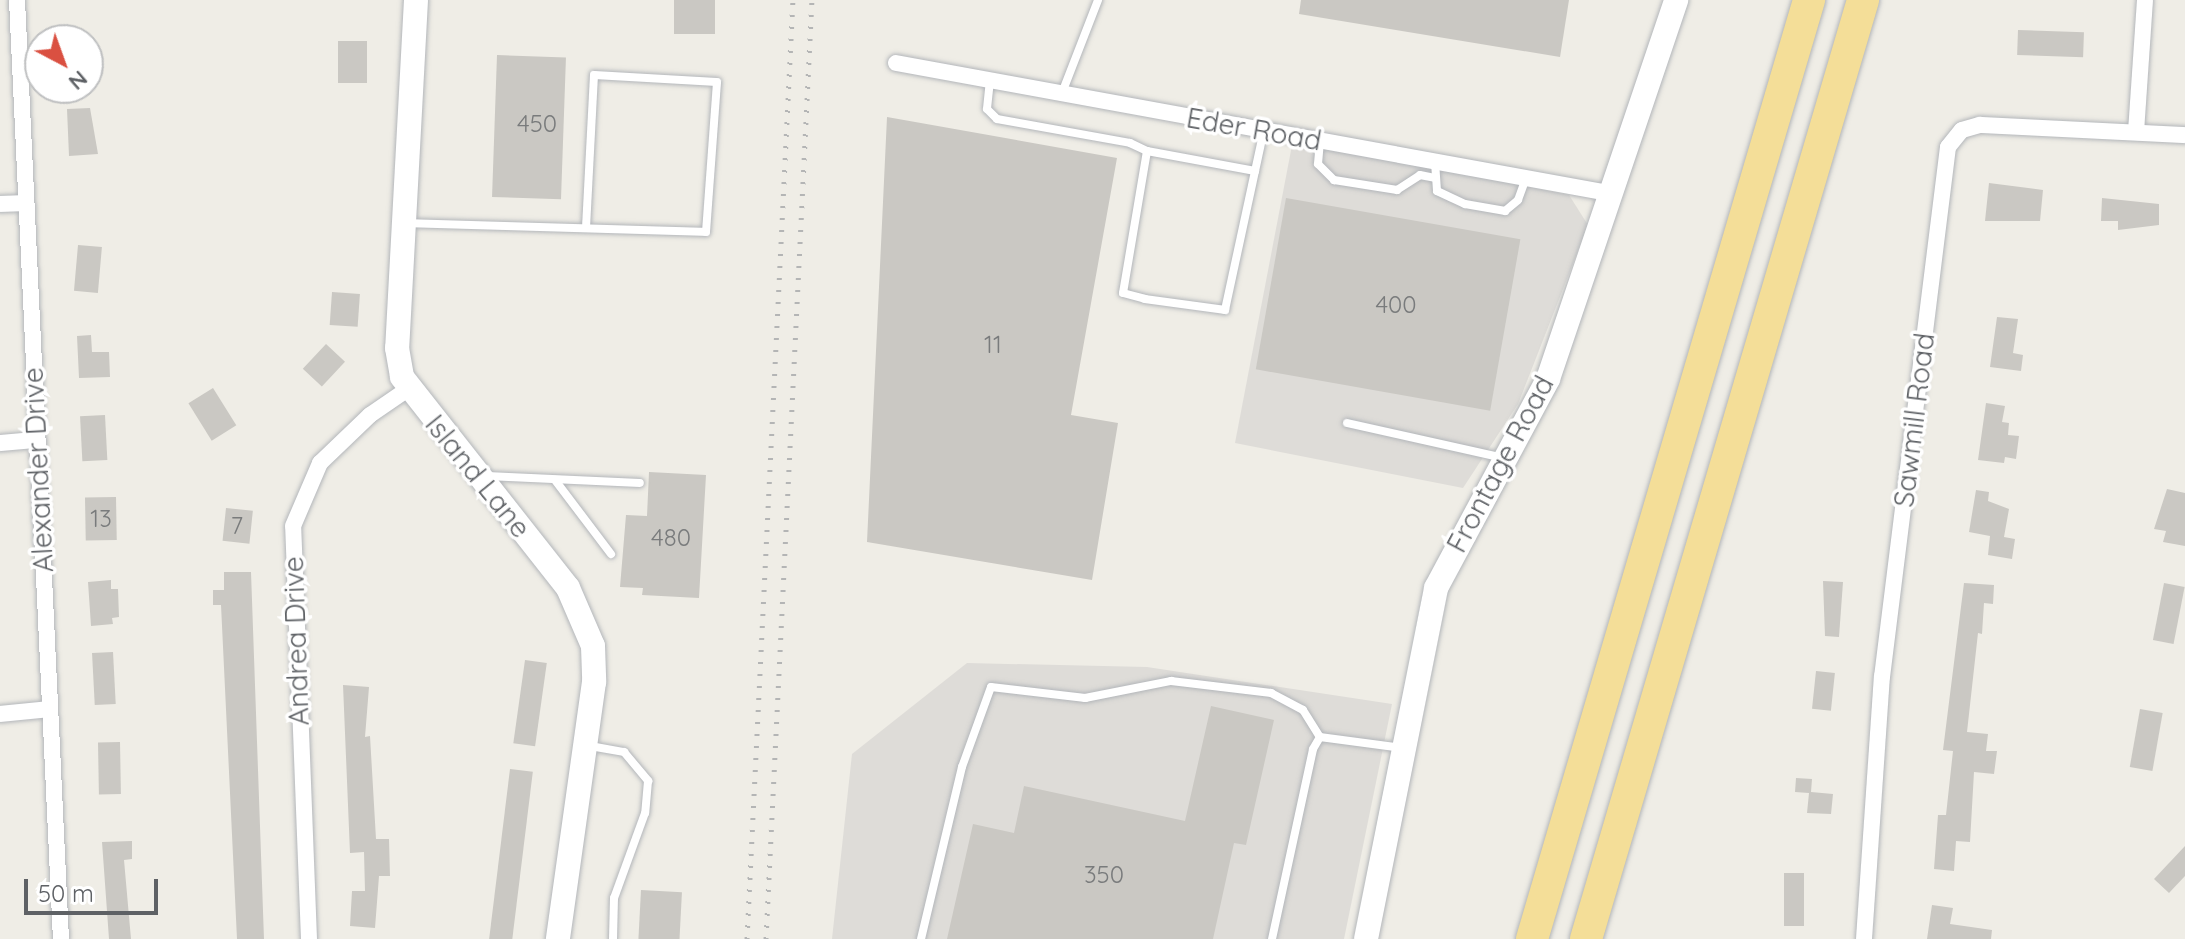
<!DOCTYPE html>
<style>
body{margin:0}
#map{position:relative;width:2185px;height:939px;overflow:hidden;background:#efede6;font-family:Quicksand,sans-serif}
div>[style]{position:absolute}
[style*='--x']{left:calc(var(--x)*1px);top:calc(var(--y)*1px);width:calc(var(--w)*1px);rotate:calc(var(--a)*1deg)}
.industrial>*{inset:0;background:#dedcd8}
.building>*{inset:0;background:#cac8c3;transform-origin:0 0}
.roads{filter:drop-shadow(0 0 2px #b3b6ba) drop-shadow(0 0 2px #b3b6ba)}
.lane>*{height:8px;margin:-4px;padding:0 4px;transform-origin:4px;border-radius:4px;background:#fff}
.street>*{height:16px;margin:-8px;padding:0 8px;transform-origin:8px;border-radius:8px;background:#fff}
.secondary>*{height:24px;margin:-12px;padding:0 12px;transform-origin:12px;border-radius:12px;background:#fff}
.highway>*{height:32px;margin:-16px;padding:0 16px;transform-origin:16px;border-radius:16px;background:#f4de98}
.rail>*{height:5px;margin-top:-2.5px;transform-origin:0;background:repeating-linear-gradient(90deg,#b4b5b5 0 2px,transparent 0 12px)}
span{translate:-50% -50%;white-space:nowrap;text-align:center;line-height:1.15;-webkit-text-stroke:7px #fff;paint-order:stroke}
.number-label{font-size:24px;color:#797b7c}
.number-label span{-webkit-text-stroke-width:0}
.street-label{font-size:28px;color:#5e6165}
.north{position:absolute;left:24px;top:24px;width:80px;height:80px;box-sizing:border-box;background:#fff;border:2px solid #bfc0c1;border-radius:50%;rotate:139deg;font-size:22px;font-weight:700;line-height:32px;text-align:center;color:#5e6165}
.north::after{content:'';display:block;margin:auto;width:28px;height:36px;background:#da5041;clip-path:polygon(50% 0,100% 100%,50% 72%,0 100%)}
.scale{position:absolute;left:24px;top:879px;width:134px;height:36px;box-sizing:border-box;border:4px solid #5e6165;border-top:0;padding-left:10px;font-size:24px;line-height:28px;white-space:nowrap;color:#5e6165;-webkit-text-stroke:6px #fff;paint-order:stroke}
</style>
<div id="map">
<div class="industrial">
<div style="clip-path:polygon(1293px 140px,1569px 195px,1588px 225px,1518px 404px,1463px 488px,1235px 443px)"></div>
<div style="clip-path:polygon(967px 663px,1147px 667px,1392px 704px,1344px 939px,832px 939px,852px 754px)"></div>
</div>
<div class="building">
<div style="left:674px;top:0;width:41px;height:34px"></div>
<div style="clip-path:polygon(1301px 0,1569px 0,1560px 57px,1299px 14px)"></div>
<div style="left:2018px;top:30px;width:66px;height:25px;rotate:2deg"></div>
<div style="left:338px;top:41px;width:29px;height:42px"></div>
<div style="left:497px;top:55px;width:69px;height:142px;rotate:2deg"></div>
<div style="clip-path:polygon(90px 108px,98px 154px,69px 156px,67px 109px)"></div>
<div style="clip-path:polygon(887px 117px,1117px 158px,1071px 415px,1118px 423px,1092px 580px,867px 542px)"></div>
<div style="clip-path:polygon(1989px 183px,2043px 190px,2040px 221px,1985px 221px)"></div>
<div style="left:1286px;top:198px;width:238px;height:174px;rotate:10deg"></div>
<div style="clip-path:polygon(2102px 198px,2159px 204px,2159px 225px,2118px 230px,2118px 221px,2101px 221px)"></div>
<div style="left:78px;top:245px;width:24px;height:46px;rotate:5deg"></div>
<div style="left:332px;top:292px;width:28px;height:33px;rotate:4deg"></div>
<div style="clip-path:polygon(1997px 317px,2018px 319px,2013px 353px,2023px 355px,2021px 371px,1990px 367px)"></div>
<div style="clip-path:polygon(91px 335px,92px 352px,109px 352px,110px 377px,79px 378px,77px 336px)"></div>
<div style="left:326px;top:344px;width:26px;height:34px;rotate:43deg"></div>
<div style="left:213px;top:388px;width:44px;height:29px;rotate:58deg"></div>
<div style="clip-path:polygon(1986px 403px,2005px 406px,2002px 422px,2009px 423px,2008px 435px,2019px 436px,2016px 459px,2005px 457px,2004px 463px,1978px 460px)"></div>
<div style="left:105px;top:415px;width:45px;height:25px;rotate:87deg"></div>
<div style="clip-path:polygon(649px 472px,706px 475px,699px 598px,642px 595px,643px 588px,620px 587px,626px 515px,647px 516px)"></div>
<div style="clip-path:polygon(2167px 489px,2185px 493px,2185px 546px,2163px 542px,2166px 531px,2154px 529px)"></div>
<div style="clip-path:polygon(1976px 490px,1989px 492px,1988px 501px,2009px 509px,2004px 537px,2015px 539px,2012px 559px,1988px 555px,1990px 536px,1969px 532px)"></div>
<div style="left:116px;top:497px;width:43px;height:31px;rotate:89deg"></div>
<div style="left:226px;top:508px;width:27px;height:33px;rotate:6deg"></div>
<div style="clip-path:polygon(224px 572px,251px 572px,264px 939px,237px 939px,221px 605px,213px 605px,213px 590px,224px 590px)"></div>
<div style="clip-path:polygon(111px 580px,111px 589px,118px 589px,119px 617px,112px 618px,113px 624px,91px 626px,88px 582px)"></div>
<div style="clip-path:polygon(1823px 581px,1843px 582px,1839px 637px,1825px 636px)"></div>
<div style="clip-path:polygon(1964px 583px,1994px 585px,1993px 604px,1984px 603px,1982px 634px,1978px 633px,1967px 732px,1988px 734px,1986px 751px,1997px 751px,1994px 774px,1974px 772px,1970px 842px,1956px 841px,1954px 871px,1934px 869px,1938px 815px,1946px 815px,1953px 751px,1943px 750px)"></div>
<div style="left:2164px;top:583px;width:21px;height:58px;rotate:11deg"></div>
<div style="left:113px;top:652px;width:52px;height:21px;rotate:87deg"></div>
<div style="left:525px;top:660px;width:22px;height:84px;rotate:8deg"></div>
<div style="left:1816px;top:671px;width:19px;height:38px;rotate:6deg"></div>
<div style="clip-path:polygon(343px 685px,369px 687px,365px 737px,370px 736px,376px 839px,389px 839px,390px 876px,379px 876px,375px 928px,350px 926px,352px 891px,365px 891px,364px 852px,350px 853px)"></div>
<div style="clip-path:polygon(1211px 706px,1274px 720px,1246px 845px,1234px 843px,1213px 939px,947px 939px,973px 824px,1014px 833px,1024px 786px,1185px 821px)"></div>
<div style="left:2140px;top:709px;width:23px;height:59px;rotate:10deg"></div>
<div style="left:120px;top:742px;width:52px;height:22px;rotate:89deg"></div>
<div style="left:510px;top:769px;width:23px;height:172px;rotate:7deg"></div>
<div style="clip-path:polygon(1796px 778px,1812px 779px,1811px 792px,1833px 794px,1831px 814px,1807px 813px,1809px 793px,1795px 792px)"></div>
<div style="clip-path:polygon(132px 841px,132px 859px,124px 860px,131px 939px,109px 939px,102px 842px)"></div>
<div style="clip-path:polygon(2185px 846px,2185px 876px,2169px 893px,2154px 879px)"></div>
<div style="left:1784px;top:873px;width:20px;height:53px"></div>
<div style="left:641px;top:890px;width:41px;height:49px;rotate:3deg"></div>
<div style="clip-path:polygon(1932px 905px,1953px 908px,1950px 924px,1992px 930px,1991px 939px,1927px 939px)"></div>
</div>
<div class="roads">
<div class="lane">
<div style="--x:990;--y:80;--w:29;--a:96"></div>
<div style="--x:987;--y:109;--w:14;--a:45"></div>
<div style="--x:997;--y:119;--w:135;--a:10.2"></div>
<div style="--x:1130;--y:143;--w:19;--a:25"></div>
<div style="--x:1147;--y:151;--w:144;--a:99.6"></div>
<div style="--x:1123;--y:293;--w:23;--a:15"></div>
<div style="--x:1145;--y:299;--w:81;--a:7.8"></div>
<div style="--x:1225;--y:310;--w:184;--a:-77.8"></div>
<div style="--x:1062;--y:93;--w:100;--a:-68.8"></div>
<div style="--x:1320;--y:141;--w:23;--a:95"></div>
<div style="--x:1318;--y:164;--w:23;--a:45"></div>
<div style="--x:1334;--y:180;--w:64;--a:9"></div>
<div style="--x:1397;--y:190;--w:27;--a:-33"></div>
<div style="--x:1420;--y:175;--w:15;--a:11"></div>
<div style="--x:1147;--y:151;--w:110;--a:10.5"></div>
<div style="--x:1435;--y:162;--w:29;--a:86"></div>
<div style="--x:1437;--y:191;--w:31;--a:25"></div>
<div style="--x:1465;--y:204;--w:41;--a:9.9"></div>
<div style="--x:1505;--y:211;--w:17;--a:-40"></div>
<div style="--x:1518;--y:200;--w:23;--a:-70"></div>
<div style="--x:407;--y:223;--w:299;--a:1.7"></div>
<div style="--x:706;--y:232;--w:150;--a:-85.8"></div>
<div style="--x:717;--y:82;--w:123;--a:-176.7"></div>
<div style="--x:594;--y:75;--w:153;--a:93"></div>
<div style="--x:1347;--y:423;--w:160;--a:12.6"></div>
<div style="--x:487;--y:476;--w:153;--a:2.6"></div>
<div style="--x:555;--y:480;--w:93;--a:52.9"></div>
<div style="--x:590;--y:746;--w:35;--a:10"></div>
<div style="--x:624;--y:752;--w:38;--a:50"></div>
<div style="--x:648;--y:781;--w:32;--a:95"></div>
<div style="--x:645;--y:813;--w:90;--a:110"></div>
<div style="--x:614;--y:898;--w:41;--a:91.4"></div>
<div style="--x:921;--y:939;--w:177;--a:-76.6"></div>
<div style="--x:962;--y:767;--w:85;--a:-70.1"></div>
<div style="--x:991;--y:687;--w:95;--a:6.7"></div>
<div style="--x:1085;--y:698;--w:88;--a:-11.2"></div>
<div style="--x:1171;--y:681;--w:101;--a:6.8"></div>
<div style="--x:1271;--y:693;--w:36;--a:28"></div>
<div style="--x:1303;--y:710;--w:32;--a:58"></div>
<div style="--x:1272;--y:939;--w:194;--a:-77.8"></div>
<div style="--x:1313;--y:749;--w:14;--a:-60"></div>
<div style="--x:1320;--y:737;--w:83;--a:7.6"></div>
</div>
<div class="street">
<div style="--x:17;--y:0;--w:940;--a:87.32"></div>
<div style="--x:896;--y:63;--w:729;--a:10.35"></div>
<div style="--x:2136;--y:132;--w:132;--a:-86.1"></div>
<div style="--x:0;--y:204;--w:26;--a:-2"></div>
<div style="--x:0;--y:443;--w:35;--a:-5"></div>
<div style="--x:0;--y:714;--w:50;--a:-5.7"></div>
<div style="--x:309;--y:939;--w:413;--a:-92.2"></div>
<div style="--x:293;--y:526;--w:69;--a:-66.8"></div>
<div style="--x:320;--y:463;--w:69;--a:-43.8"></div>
<div style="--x:370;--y:415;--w:46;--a:-34.4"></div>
<div style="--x:1864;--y:939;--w:263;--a:-86.1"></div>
<div style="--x:1882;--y:677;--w:534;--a:-82.9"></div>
<div style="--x:1948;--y:147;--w:22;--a:-51"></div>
<div style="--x:1962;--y:130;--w:19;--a:-16"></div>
<div style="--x:1980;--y:125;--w:205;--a:2.8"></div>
</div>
<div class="secondary">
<div style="--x:416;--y:0;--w:349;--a:93.1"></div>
<div style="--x:397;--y:348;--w:29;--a:80"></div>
<div style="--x:402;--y:377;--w:268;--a:51.8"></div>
<div style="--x:568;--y:588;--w:63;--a:66.7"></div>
<div style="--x:593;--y:646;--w:36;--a:88"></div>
<div style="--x:594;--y:682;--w:260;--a:98"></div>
<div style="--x:1366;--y:939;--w:358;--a:-78.7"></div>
<div style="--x:1436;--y:588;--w:237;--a:-61.8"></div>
<div style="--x:1548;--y:379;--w:400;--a:-71.3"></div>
</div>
<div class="highway">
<div style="--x:1532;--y:939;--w:979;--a:-73.56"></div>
<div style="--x:1586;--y:939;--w:979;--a:-73.56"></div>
</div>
</div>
<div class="rail">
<div style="--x:747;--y:939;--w:940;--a:-87.2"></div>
<div style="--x:766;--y:939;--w:940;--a:-87.2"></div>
</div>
<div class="number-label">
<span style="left:537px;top:124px">450</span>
<span style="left:1396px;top:305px">400</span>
<span style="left:993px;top:345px">11</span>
<span style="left:101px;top:519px">13</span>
<span style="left:237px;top:526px">7</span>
<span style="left:671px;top:538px">480</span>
<span style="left:1104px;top:875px">350</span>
</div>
<div class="street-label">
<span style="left:1254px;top:129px;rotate:10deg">Eder Road</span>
<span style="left:1914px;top:420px;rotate:-83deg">Sawmill Road</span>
<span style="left:1500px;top:464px;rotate:-62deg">Frontage Road</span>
<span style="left:38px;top:470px;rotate:-93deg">Alexander Drive</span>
<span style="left:478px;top:476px;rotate:51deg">Island Lane</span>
<span style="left:296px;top:641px;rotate:-92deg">Andrea Drive</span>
</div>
<div class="north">N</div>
<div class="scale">50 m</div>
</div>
